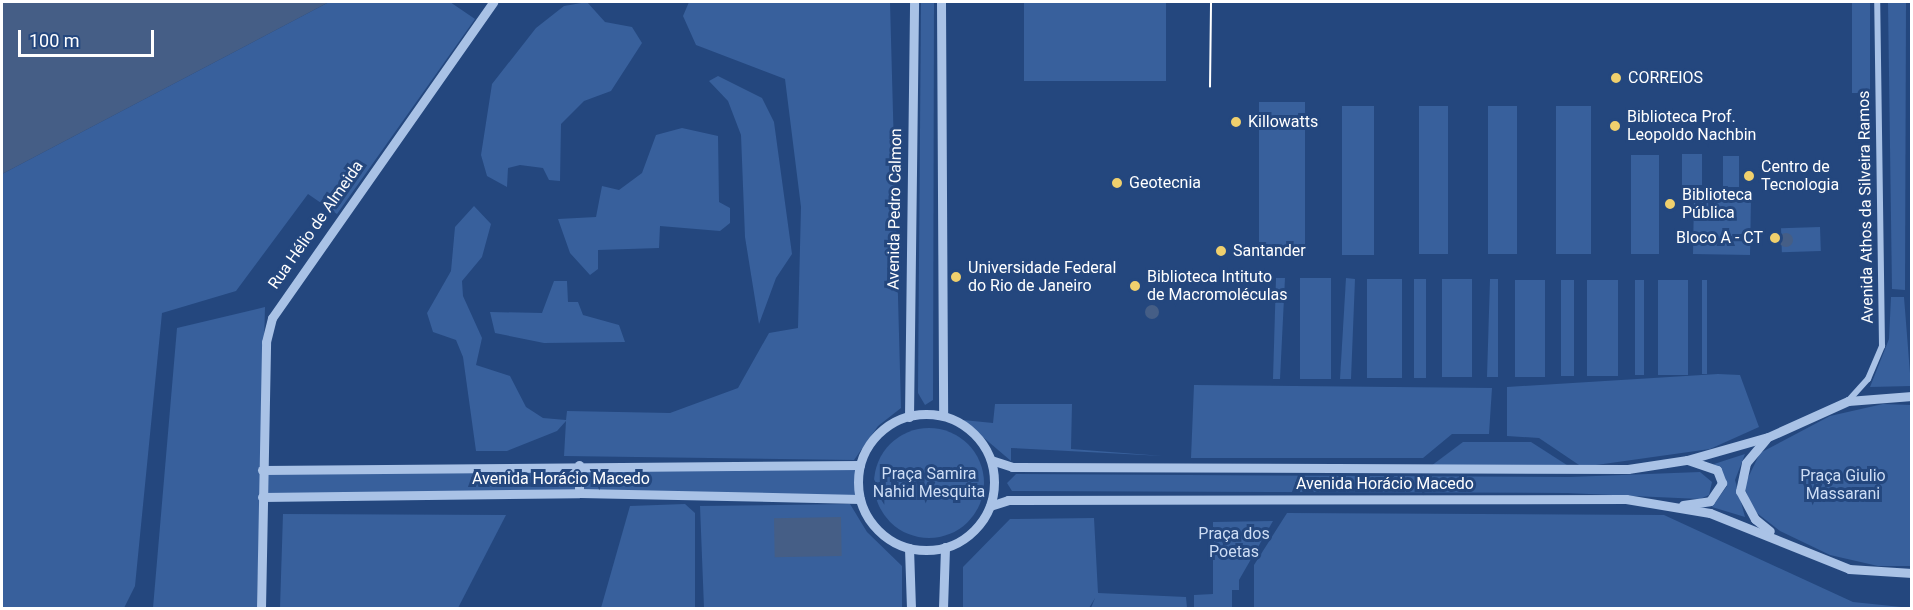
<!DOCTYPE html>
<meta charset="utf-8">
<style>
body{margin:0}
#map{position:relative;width:1913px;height:610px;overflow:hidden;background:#24477e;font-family:Roboto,sans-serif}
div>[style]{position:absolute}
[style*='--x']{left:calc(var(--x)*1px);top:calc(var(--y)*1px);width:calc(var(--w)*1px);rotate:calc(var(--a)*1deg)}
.green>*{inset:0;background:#38609c;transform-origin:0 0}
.round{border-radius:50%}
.water>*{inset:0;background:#455e86;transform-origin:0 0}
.minor>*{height:6px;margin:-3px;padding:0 3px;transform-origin:3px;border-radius:3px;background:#a9c2e6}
.tertiary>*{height:9px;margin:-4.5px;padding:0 4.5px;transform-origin:4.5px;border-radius:4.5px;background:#a9c2e6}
.tertiary>.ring{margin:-4.5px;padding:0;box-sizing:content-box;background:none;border:9px solid #a9c2e6;border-radius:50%}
.tram>*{height:1.5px;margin:-0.75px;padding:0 0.75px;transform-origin:0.75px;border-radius:0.75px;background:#fff}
.dots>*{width:16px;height:16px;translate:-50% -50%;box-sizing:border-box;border:3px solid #24477e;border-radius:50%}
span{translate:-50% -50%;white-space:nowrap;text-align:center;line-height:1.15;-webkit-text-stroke:6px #24477e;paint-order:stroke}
.poi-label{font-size:16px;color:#fff}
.left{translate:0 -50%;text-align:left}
.right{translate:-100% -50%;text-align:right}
.street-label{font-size:16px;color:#fff}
.park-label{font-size:16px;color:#cdddf5}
.frame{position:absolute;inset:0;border:3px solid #fff;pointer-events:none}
.scale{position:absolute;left:18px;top:30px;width:136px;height:27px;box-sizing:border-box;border:3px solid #fff;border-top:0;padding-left:8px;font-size:18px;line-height:21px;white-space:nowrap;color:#fff;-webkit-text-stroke:4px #24477e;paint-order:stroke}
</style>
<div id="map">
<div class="green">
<div style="clip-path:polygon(329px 2px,450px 2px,475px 19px,337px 214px,308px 194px,236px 291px,162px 313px,135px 586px,124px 608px,2px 608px,2px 174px)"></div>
<div style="clip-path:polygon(587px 2px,605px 22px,632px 27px,642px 43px,611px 91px,584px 101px,561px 124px,560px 181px,549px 180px,543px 168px,520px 165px,508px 168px,507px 187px,487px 176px,481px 155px,492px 84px,536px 28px,564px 6px)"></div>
<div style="clip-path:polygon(689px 2px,890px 2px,901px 408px,878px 426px,854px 460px,564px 456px,566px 421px,557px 431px,507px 451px,476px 451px,463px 357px,456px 340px,433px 332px,427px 313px,451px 271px,455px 227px,474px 206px,491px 224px,482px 257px,462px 281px,463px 296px,482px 338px,476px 365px,510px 376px,526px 407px,543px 418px,566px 420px,567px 411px,670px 413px,738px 388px,769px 333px,798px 328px,801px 207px,785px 79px,696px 45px,683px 16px)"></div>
<div style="clip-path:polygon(921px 2px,934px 2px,933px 400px,925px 405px,918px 393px)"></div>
<div style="left:1024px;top:2px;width:142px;height:79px"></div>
<div style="left:1852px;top:2px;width:18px;height:91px"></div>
<div style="clip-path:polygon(1888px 2px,1906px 2px,1905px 290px,1892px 289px)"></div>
<div style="clip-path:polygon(718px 76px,762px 98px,774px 122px,792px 254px,776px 278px,759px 324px,745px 237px,741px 135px,728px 101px,709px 81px)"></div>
<div style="left:1259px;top:102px;width:46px;height:153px"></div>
<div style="left:1342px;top:106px;width:32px;height:149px"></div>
<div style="left:1419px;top:106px;width:29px;height:148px"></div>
<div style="left:1488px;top:106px;width:29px;height:148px"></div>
<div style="left:1556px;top:106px;width:35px;height:148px"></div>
<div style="clip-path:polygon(682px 128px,718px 136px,719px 202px,730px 208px,730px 223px,720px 231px,660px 226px,659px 248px,598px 250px,598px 269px,590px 275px,570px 253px,558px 219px,596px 217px,602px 186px,619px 190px,642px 173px,656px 135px)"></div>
<div style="left:1682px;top:154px;width:20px;height:31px"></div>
<div style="left:1631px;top:155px;width:28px;height:99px"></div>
<div style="left:1723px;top:156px;width:16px;height:31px"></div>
<div style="left:1694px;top:197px;width:57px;height:57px;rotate:1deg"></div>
<div style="left:1820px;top:227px;width:24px;height:39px;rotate:88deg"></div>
<div style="clip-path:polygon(1276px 278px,1285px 278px,1280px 379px,1273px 379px)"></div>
<div style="left:1300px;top:278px;width:31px;height:101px"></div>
<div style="clip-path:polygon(1346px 278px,1355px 279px,1351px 379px,1340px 379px)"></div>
<div style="left:1367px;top:279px;width:35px;height:99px"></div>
<div style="left:1414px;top:279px;width:12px;height:99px"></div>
<div style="left:1442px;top:279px;width:30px;height:98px"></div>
<div style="clip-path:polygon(1490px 279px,1498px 279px,1498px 377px,1487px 377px)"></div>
<div style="left:1515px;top:280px;width:30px;height:97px"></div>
<div style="left:1561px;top:280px;width:13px;height:96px"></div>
<div style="left:1587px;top:280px;width:31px;height:96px"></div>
<div style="left:1635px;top:280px;width:9px;height:95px"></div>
<div style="left:1658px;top:280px;width:30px;height:95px"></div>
<div style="left:1702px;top:280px;width:5px;height:94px"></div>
<div style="clip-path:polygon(554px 281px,567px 281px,568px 302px,578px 302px,583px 315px,619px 325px,625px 342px,544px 343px,495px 333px,490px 312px,542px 313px)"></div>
<div style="clip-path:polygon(1891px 297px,1904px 297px,1911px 386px,1870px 387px,1889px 339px)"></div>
<div style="clip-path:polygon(265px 307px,257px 608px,153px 608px,177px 328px)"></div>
<div style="clip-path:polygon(1718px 374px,1740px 375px,1759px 427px,1710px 449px,1582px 467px,1539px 438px,1507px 436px,1507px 387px)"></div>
<div style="clip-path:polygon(1194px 385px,1492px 388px,1489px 434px,1452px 434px,1423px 458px,1191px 458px)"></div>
<div style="clip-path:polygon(995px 404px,1072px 404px,1071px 449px,1163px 456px,1011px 448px,1011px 461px,963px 420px,993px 423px)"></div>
<div style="clip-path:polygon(1883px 404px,1911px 405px,1911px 566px,1878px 566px,1830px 555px,1780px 531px,1753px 510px,1744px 486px,1760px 453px,1830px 416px)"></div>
<div class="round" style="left:874px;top:428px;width:110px;height:110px"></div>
<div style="clip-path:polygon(1463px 442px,1531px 442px,1570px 467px,1427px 469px)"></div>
<div style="clip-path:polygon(1745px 454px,1735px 480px,1745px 517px,1712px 507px,1727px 486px,1714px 464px)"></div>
<div style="clip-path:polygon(860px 465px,860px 499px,579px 493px,262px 497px,262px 470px)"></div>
<div style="clip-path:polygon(1700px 472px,1712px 482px,1709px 495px,1700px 499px,1567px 493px,1012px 491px,1007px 483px,1016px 474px,1570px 477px)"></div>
<div style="clip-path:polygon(685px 504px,695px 513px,695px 608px,601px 608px,630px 506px)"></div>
<div style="clip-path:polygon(850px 504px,867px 532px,902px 566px,902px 608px,704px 608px,700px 506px)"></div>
<div style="clip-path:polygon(1287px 513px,1664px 515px,1853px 602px,1911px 608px,1254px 608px,1254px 565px)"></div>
<div style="clip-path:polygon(283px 514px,506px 515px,458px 608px,280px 608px)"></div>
<div style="clip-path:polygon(1094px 518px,1098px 593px,1186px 597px,1187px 608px,1091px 608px,1095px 598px,1089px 608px,963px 608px,963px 567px,1010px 519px)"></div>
<div style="clip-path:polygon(1273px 521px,1239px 580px,1239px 590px,1232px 590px,1232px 608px,1194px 608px,1194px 595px,1213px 594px,1213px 522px)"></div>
</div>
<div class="water">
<div style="clip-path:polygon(2px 2px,329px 2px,2px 174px)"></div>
<div class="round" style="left:1779px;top:233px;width:14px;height:14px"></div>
<div class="round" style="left:1145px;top:305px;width:14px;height:14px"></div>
<div style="left:841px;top:517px;width:39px;height:67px;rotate:89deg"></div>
</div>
<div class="minor">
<div style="--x:1848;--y:401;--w:30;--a:-48"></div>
<div style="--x:1868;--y:379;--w:36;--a:-67"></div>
<div style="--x:1882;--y:346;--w:344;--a:-90.8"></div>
</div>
<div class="tertiary">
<div style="--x:941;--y:2;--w:413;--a:89.7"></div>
<div class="ring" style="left:858px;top:414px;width:127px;height:127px"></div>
<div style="--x:909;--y:417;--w:415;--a:-89.3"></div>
<div style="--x:1766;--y:439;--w:31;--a:130"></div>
<div style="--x:1746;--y:463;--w:29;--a:102"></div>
<div style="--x:1740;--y:491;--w:32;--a:62"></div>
<div style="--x:1755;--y:519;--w:19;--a:39"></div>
<div style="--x:991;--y:460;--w:22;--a:18"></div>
<div style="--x:1012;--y:467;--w:616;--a:0.19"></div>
<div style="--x:1628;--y:469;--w:60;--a:-8.7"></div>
<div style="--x:1687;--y:460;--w:84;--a:-15.9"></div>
<div style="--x:1768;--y:437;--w:88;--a:-24.2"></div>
<div style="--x:1848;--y:401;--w:64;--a:-4.5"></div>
<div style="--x:579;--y:465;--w:28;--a:90"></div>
<div style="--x:262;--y:470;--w:598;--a:-0.48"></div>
<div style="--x:262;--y:497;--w:317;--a:-0.7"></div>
<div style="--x:579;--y:493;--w:281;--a:1.2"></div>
<div style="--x:1683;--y:505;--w:27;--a:-8"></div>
<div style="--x:1710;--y:501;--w:22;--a:-56"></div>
<div style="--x:1722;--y:483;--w:14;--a:-111"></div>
<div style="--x:1717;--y:470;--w:31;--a:-161"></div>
<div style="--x:990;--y:506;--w:19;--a:-18"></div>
<div style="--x:1008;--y:500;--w:618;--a:-0.09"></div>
<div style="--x:1626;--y:499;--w:85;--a:9.5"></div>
<div style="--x:1710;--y:513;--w:150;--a:21.9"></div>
<div style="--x:1849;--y:569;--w:63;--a:3.6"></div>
<div style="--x:909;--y:548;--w:60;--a:88.1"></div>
<div style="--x:261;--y:608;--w:266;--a:-88.9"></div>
<div style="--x:266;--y:342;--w:25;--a:-76"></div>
<div style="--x:272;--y:318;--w:386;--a:-55"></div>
<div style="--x:943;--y:608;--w:61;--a:-88.1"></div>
</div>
<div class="tram">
<div style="--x:1210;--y:87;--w:85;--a:-89.3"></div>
</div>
<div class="dots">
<div style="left:1616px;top:78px;background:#f0d06d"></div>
<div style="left:1236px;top:122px;background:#f0d06d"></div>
<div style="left:1615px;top:126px;background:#f0d06d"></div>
<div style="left:1749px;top:176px;background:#f0d06d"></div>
<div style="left:1117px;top:183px;background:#f0d06d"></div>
<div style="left:1670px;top:204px;background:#f0d06d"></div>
<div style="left:1775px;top:238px;background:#f0d06d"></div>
<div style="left:1221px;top:251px;background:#f0d06d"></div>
<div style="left:956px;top:277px;background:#f0d06d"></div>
<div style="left:1135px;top:286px;background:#f0d06d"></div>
</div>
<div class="poi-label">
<span class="left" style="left:1628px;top:78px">CORREIOS</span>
<span class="left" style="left:1627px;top:126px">Biblioteca Prof.<br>Leopoldo Nachbin</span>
<span class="left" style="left:1248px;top:122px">Killowatts</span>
<span class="left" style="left:1761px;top:176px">Centro de<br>Tecnologia</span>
<span class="left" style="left:1129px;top:183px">Geotecnia</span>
<span class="left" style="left:1682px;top:204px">Biblioteca<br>Pública</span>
<span class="right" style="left:1763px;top:238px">Bloco A - CT</span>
<span class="left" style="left:1233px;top:251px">Santander</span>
<span class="left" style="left:968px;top:277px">Universidade Federal<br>do Rio de Janeiro</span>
<span class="left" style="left:1147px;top:286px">Biblioteca Intituto<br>de Macromoléculas</span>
</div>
<div class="street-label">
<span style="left:1866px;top:207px;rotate:-91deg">Avenida Athos da Silveira Ramos</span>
<span style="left:895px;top:209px;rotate:-89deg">Avenida Pedro Calmon</span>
<span style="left:316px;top:225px;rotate:-55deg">Rua Hélio de Almeida</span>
<span style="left:561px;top:479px">Avenida Horácio Macedo</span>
<span style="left:1385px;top:484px">Avenida Horácio Macedo</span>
</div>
<div class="park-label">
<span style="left:929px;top:483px">Praça Samira<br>Nahid Mesquita</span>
<span style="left:1843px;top:485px">Praça Giulio<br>Massarani</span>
<span style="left:1234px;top:543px">Praça dos<br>Poetas</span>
</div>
<div class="frame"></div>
<div class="scale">100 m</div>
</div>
